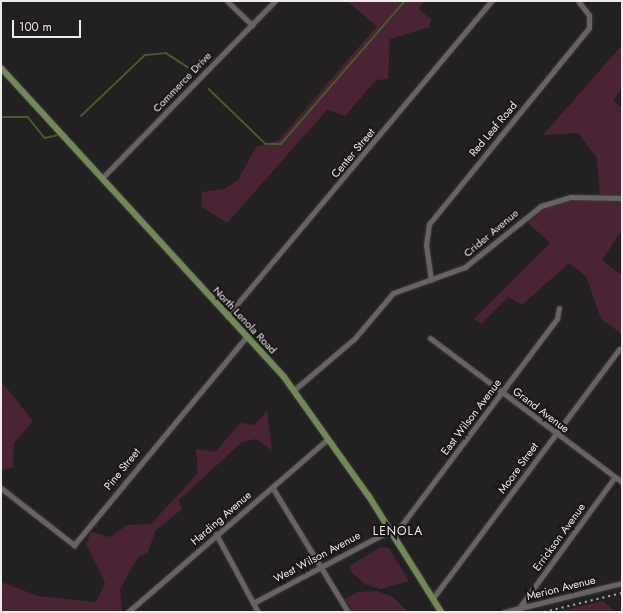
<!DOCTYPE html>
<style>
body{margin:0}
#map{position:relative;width:623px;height:613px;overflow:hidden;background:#232021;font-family:Jost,sans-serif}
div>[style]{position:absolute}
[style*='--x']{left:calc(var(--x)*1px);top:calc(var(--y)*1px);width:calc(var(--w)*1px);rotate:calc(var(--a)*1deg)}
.green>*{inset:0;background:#4a2435}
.stream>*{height:1.5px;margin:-0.75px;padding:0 0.75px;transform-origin:0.75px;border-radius:0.75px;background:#475c2e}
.roads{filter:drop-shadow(0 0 1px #3e3b3d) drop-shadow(0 0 1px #3e3b3d)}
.minor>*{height:5px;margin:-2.5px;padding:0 2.5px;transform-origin:2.5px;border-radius:2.5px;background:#676264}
.major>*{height:6px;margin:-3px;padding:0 3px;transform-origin:3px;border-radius:3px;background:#738856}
.rail>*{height:1.5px;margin-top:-0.75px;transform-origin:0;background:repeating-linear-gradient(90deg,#adabac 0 2px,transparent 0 6px)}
span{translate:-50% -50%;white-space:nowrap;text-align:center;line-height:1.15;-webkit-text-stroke:4px #1a1618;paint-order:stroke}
.street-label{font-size:11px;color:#eeeced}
.neighbourhood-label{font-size:12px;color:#eeeced;letter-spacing:1px}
.frame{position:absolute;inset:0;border:2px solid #eeeced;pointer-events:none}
.scale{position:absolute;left:12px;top:20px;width:69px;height:18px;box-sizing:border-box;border:2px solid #eeeced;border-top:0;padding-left:5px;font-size:12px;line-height:14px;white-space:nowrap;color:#eeeced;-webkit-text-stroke:3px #1a1618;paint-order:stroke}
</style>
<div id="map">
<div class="green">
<div style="clip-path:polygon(347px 1px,424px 1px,419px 10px,431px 19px,429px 27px,390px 39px,388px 79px,376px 80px,345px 116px,327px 110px,227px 223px,201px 206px,202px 192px,224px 189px,238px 180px,256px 147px,279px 140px,377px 26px)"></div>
<div style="clip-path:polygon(622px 45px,622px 88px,613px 101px,622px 108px,622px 230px,602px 260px,622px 275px,622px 334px,601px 319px,586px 276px,569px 263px,522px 305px,508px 297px,481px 324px,474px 319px,550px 243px,524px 219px,567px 198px,600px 199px,597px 158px,578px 133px,543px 135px)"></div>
<div style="clip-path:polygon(1px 381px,33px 421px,14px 443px,13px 467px,1px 471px)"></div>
<div style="clip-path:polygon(267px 411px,272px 450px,256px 439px,242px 442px,179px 500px,182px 509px,155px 531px,148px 553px,138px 557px,120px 589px,122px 611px,1px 612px,1px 582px,38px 596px,96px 602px,105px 583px,86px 544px,91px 532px,110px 537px,127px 525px,151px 524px,198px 473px,196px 449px,215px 452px,240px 423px,254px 425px)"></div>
<div style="clip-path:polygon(381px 547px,389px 548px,409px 581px,380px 589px,365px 584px,352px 573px,349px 566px)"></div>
<div style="clip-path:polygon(377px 591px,393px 597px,408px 612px,353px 612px,345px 599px,358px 592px)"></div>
<div style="clip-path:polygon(603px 601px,615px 612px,557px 612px)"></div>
</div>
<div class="stream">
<div style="--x:209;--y:89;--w:79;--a:44"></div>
<div style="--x:266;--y:144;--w:15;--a:0"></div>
<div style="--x:281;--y:144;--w:189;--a:-49.1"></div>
<div style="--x:81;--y:116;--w:88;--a:-43.6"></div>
<div style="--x:145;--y:55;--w:21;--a:-5"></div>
<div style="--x:166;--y:53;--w:31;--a:33"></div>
<div style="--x:1;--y:117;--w:27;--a:0"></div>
<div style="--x:28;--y:117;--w:27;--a:51"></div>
<div style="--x:45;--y:138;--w:13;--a:-13"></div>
</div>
<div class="roads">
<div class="minor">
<div style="--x:227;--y:1;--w:35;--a:44"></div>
<div style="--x:103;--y:177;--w:246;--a:-45.7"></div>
<div style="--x:431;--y:280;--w:35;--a:-98"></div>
<div style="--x:426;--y:245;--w:21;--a:-82"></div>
<div style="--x:429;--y:224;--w:253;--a:-50.8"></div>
<div style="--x:589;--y:28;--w:13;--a:-90"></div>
<div style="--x:589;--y:15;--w:18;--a:-128"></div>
<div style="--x:227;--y:316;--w:411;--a:-50"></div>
<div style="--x:430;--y:338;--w:240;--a:36.9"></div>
<div style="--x:294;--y:390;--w:80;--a:-40.4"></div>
<div style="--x:355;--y:338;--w:59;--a:-49.8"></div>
<div style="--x:393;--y:293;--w:77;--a:-19.9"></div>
<div style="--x:465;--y:267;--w:97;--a:-38.8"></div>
<div style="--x:541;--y:206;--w:31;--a:-17"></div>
<div style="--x:571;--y:197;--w:51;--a:1.1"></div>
<div style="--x:272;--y:487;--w:146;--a:58.7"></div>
<div style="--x:1;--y:488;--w:93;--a:38"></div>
<div style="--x:74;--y:545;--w:270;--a:-50.4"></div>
<div style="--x:216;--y:534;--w:89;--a:61.7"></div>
<div style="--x:394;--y:535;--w:271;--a:-53"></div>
<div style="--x:557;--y:319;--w:11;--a:-80"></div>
<div style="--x:433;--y:598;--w:311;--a:-53.2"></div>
<div style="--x:253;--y:603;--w:156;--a:-27.9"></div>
<div style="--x:519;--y:608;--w:162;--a:-53.8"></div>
<div style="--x:128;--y:612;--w:264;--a:-40.9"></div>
<div style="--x:504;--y:612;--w:122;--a:-13.8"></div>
</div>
<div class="major">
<div style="--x:1;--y:68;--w:419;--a:47.5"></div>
<div style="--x:284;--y:377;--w:145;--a:54.6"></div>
<div style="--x:368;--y:495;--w:138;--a:58"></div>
</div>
</div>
<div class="rail">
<div style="--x:544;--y:612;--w:80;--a:-13.7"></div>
</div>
<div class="street-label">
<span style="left:182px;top:82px;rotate:-46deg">Commerce Drive</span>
<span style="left:493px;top:129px;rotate:-50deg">Red Leaf Road</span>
<span style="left:353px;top:153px;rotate:-50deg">Center Street</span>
<span style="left:491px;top:233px;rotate:-40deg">Crider Avenue</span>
<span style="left:245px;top:320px;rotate:47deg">North Lenola Road</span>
<span style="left:541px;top:410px;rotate:37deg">Grand Avenue</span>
<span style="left:471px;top:417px;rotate:-53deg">East Wilson Avenue</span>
<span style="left:518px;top:468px;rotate:-54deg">Moore Street</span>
<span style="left:122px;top:469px;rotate:-51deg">Pine Street</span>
<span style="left:221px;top:518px;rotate:-41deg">Harding Avenue</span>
<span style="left:559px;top:537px;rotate:-54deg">Errickson Avenue</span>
<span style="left:317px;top:557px;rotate:-28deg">West Wilson Avenue</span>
<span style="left:561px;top:588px;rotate:-14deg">Merion Avenue</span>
</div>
<div class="neighbourhood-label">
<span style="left:398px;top:532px">LENOLA</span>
</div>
<div class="frame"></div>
<div class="scale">100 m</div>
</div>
